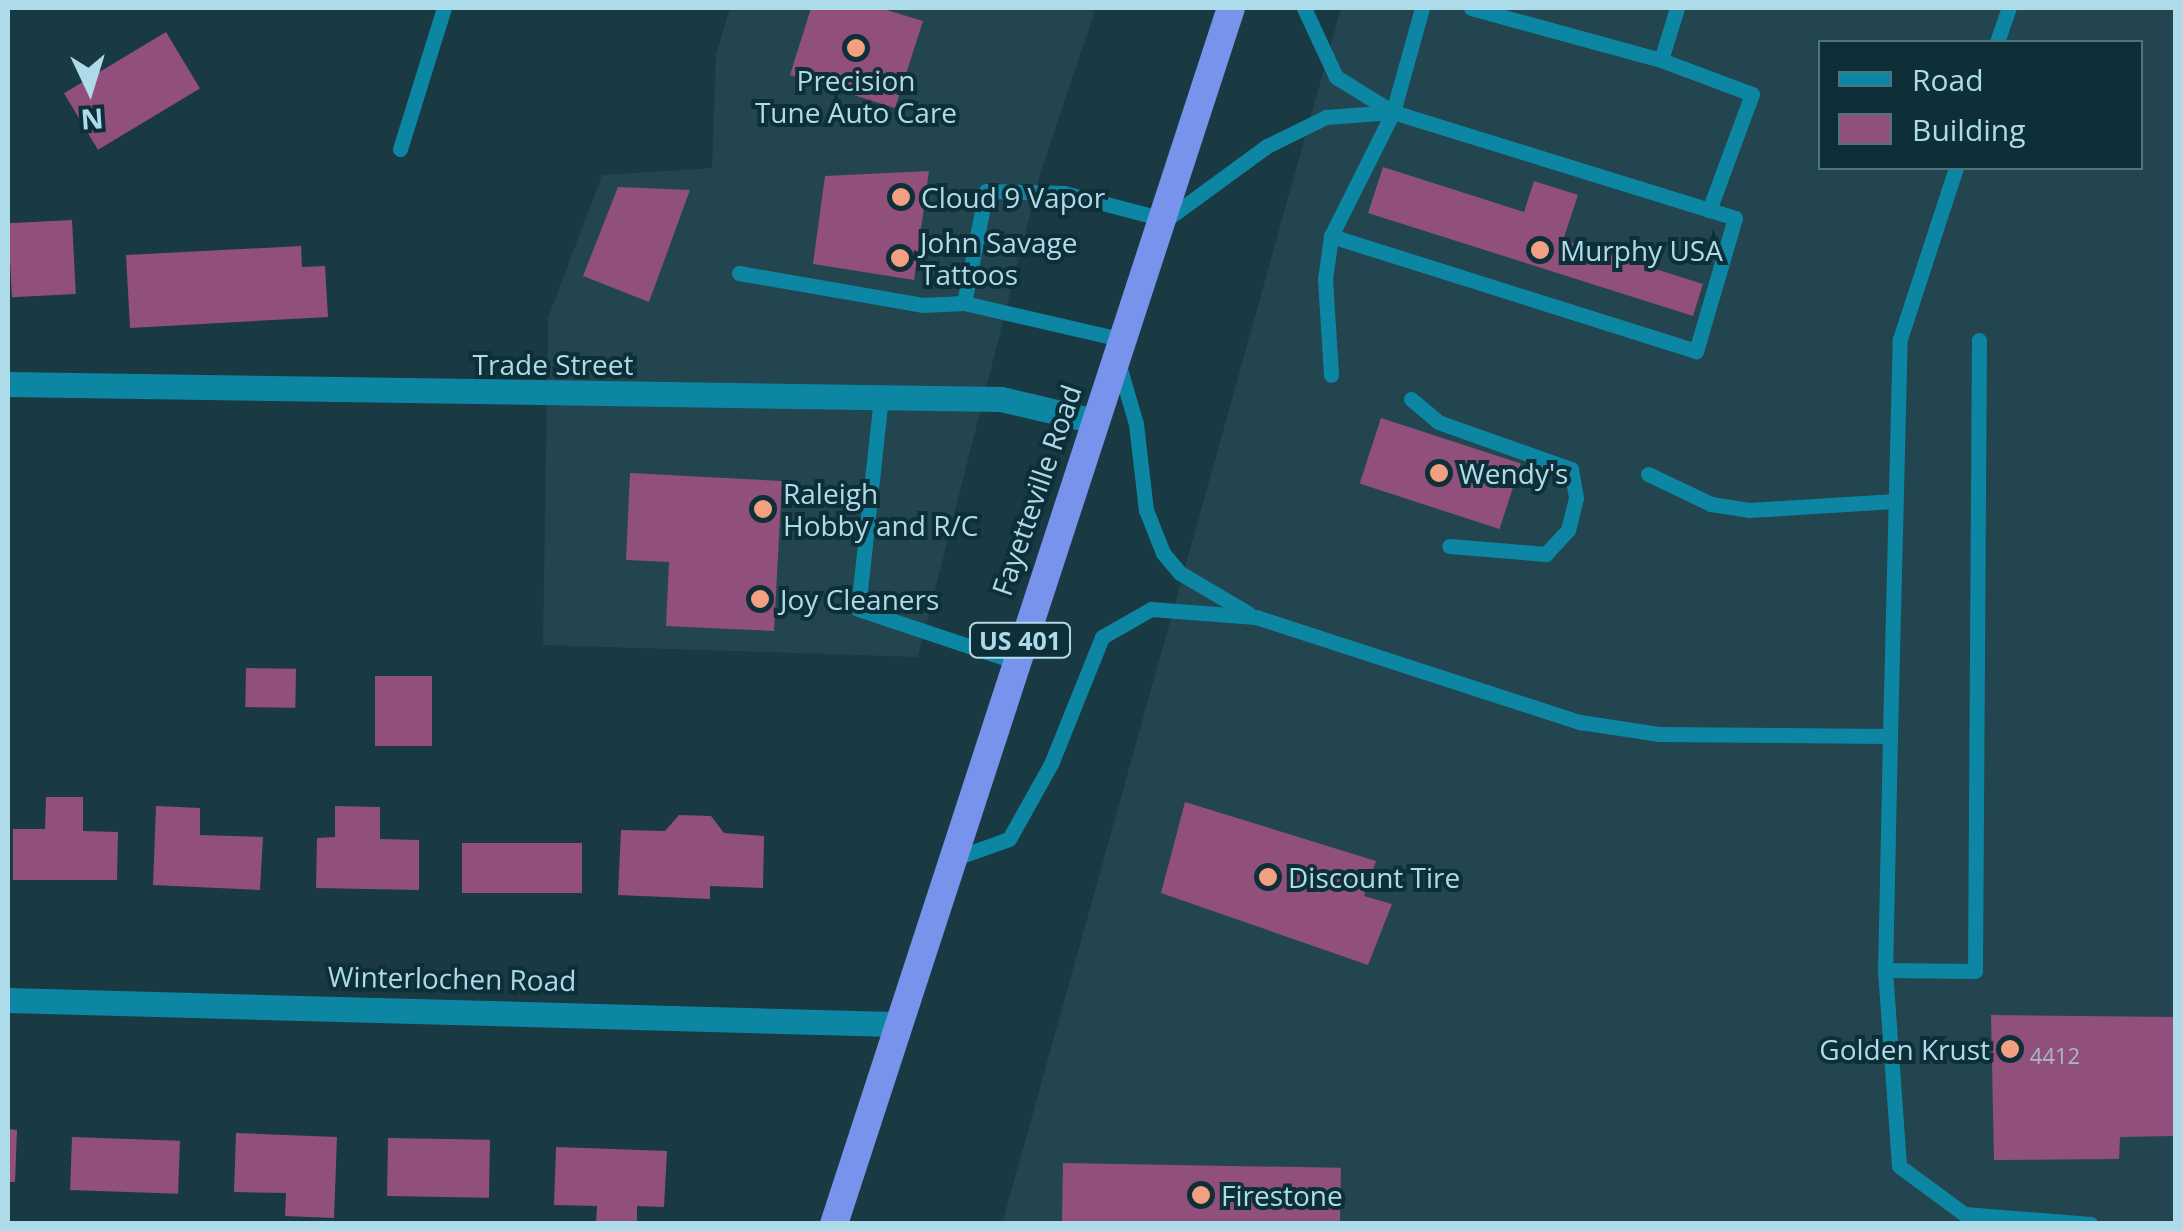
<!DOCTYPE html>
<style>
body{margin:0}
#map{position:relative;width:2183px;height:1231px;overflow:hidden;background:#193943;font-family:"Open Sans",sans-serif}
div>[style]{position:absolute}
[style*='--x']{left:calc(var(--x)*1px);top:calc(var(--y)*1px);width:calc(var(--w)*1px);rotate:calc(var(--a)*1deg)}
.built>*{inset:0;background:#224550}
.building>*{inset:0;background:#90507b;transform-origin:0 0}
.service>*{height:15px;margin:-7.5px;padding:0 7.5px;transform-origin:7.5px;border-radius:7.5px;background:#0d86a3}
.minor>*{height:25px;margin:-12.5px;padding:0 12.5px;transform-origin:12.5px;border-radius:12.5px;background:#0d86a3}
.trunk>*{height:28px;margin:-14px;padding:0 14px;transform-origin:14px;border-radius:14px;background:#7893eb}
.dots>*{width:28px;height:28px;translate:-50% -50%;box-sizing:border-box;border:5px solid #0e2f38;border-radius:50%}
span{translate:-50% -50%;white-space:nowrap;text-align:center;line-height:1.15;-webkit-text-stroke:8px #0e2f38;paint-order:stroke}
.number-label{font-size:22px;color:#a6b8ce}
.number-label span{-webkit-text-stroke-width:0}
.shield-label span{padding:2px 8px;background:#0e2f38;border:2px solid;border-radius:8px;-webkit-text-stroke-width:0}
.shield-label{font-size:25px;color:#aedbea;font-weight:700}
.poi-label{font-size:28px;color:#aedbea}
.left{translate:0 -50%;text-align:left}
.right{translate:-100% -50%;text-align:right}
.street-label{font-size:28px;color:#aedbea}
.frame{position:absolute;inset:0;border:10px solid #aedbea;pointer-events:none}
.legend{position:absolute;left:1818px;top:40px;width:325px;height:130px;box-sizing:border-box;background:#0e2f38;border:2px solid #4e747f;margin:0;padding:12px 18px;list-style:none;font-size:30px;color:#aedbea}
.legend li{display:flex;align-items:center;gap:20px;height:50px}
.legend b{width:50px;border:2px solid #4e747f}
.north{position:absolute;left:40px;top:40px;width:100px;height:100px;-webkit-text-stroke:8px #0e2f38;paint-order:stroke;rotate:176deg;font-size:28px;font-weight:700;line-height:40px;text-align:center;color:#aedbea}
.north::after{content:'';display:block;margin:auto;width:35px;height:45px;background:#aedbea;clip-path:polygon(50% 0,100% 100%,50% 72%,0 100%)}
</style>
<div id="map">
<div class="built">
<div style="clip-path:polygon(730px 8px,1096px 8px,1041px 171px,918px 657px,543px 645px,548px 318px,602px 175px,712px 168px,716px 54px)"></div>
<div style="clip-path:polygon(evenodd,1341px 8px,2175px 8px,2175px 1223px,1002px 1224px,1341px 8px,1820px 42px,2140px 42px,2140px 168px,1820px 168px,1820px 42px)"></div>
</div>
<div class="building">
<div style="clip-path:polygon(811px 8px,880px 8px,923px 21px,895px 108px,790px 75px)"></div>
<div style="left:166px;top:32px;width:66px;height:119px;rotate:59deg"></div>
<div style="clip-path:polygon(1383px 167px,1524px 212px,1534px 181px,1578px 195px,1563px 240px,1703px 284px,1693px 316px,1368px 213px)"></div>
<div style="clip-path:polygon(929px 171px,914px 280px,813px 264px,825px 176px)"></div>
<div style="clip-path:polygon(618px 187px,690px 190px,649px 302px,583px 276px)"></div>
<div style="left:72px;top:220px;width:74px;height:64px;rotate:87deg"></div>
<div style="clip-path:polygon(301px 246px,302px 267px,325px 266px,328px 317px,130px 328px,126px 255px)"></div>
<div style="left:1381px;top:418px;width:147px;height:69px;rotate:18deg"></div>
<div style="clip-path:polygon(630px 473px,782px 481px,774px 631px,666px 626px,669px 562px,626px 560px)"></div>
<div style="left:246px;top:668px;width:50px;height:39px;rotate:1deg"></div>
<div style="left:375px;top:676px;width:57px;height:70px"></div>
<div style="clip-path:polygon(46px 797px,83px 797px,83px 831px,118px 832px,117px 880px,13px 880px,13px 829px,45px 829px)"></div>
<div style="clip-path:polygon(1185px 802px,1376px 861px,1364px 896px,1392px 904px,1368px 965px,1161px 893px)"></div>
<div style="clip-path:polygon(156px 806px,200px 808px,200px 835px,263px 837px,260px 890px,153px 885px)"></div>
<div style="clip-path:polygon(335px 806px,380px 807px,380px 839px,419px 840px,419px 890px,316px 888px,317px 838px,335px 837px)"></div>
<div style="clip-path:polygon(679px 815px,711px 816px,724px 833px,764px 836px,763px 888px,710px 886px,710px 899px,618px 895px,621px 830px,665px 831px)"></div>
<div style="left:582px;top:843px;width:50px;height:120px;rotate:90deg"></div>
<div style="clip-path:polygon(1991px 1015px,2176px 1017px,2176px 1136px,2120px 1137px,2119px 1159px,1994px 1160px)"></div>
<div style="clip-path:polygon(8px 1129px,17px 1130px,15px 1182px,8px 1182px)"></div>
<div style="clip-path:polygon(236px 1133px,337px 1137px,334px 1218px,285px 1216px,286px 1193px,234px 1192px)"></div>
<div style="left:72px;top:1137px;width:108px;height:53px;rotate:2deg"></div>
<div style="left:388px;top:1138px;width:102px;height:58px;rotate:1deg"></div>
<div style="clip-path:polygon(556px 1147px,667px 1151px,664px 1207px,637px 1206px,637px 1224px,596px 1224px,597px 1206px,554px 1205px)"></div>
<div style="left:1063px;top:1163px;width:278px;height:61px;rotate:1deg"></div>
</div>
<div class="service">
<div style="--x:1304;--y:8;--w:76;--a:65.1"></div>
<div style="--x:1336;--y:77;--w:67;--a:31.6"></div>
<div style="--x:1471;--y:8;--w:197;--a:15.3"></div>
<div style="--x:1661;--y:60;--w:54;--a:-72.9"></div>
<div style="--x:1997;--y:42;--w:36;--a:-71"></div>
<div style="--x:1661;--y:60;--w:97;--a:20.5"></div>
<div style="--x:1752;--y:94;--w:124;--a:110.3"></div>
<div style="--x:1393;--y:112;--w:358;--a:17.2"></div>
<div style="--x:1735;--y:218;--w:139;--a:106.3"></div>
<div style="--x:1696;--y:351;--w:383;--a:-162.5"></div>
<div style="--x:1331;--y:236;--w:139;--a:-63.4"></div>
<div style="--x:1393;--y:112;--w:108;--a:-74.4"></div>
<div style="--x:400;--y:149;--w:148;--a:-72.7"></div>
<div style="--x:1163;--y:222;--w:129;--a:-36.2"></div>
<div style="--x:1267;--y:146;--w:66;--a:-26.2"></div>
<div style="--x:1326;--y:117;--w:67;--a:-4.3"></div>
<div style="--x:1331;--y:236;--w:43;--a:97.9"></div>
<div style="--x:1325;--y:279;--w:96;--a:86.4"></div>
<div style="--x:739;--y:273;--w:186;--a:9.9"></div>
<div style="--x:922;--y:305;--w:42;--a:-2.7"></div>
<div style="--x:1120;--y:339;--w:160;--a:-167"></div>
<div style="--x:964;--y:303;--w:114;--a:-78.9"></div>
<div style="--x:986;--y:191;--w:78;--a:1.5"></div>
<div style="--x:1064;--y:193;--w:98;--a:14.7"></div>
<div style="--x:1118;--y:362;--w:65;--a:73.8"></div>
<div style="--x:1136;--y:424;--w:87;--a:83.4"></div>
<div style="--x:1146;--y:510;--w:46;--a:68.4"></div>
<div style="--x:1163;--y:553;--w:26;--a:50"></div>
<div style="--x:1180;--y:573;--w:79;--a:30.5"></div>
<div style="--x:881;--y:397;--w:213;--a:96.2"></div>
<div style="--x:858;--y:609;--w:163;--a:18.5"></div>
<div style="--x:1411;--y:399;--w:35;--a:40"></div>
<div style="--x:1438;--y:422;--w:141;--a:19.5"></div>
<div style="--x:1571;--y:469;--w:29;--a:80"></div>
<div style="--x:1576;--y:498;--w:33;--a:104"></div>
<div style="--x:1568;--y:530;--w:33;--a:133"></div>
<div style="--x:1546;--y:554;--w:97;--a:-175.3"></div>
<div style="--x:1648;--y:474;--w:70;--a:25.5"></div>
<div style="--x:1711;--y:504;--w:38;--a:9"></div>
<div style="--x:1749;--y:510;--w:146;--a:-3.5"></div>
<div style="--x:1890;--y:736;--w:234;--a:91.2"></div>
<div style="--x:1885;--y:970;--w:90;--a:0.6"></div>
<div style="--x:1975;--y:971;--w:631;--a:-89.64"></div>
<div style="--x:953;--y:859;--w:59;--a:-19.7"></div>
<div style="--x:1009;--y:839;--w:86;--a:-60.8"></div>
<div style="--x:1051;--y:764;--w:137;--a:-68.1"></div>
<div style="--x:1102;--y:637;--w:56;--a:-29.7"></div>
<div style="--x:1151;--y:609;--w:105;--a:4.4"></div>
<div style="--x:1256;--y:617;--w:341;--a:18"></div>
<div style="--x:1580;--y:722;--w:79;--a:8.7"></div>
<div style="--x:1658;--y:734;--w:232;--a:0.5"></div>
<div style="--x:1890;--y:736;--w:397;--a:-88.6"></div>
<div style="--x:1900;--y:339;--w:180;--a:-71.9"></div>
<div style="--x:1885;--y:970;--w:196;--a:85.9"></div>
<div style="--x:1899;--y:1166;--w:81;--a:36.4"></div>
<div style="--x:1964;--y:1214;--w:127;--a:4.5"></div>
</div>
<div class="minor">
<div style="--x:8;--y:384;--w:993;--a:0.87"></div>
<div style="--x:1001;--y:399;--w:97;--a:13.2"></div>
<div style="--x:8;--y:1000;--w:886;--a:1.55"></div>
</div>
<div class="trunk">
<div style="--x:834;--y:1224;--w:1279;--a:-71.92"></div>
</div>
<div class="dots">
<div style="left:856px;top:48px;background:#f3a082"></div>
<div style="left:901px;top:197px;background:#f3a082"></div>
<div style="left:1540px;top:250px;background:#f3a082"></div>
<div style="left:900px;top:258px;background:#f3a082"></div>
<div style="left:1439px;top:473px;background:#f3a082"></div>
<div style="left:763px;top:509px;background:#f3a082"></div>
<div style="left:760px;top:599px;background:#f3a082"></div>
<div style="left:1268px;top:877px;background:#f3a082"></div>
<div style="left:2010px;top:1049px;background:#f3a082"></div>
<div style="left:1201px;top:1195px;background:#f3a082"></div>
</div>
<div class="number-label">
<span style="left:2055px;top:1056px">4412</span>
</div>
<div class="shield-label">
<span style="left:1020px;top:640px">US 401</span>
</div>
<div class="poi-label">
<span style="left:856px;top:96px">Precision<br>Tune Auto Care</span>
<span class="left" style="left:921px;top:197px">Cloud 9 Vapor</span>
<span class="left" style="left:920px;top:258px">John Savage<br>Tattoos</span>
<span class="left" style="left:1560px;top:250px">Murphy USA</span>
<span class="left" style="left:1459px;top:473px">Wendy's</span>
<span class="left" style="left:783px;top:509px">Raleigh<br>Hobby and R/C</span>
<span class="left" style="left:780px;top:599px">Joy Cleaners</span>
<span class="left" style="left:1288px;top:877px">Discount Tire</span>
<span class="right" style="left:1990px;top:1049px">Golden Krust</span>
<span class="left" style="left:1221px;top:1195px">Firestone</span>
</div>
<div class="street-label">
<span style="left:553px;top:364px">Trade Street</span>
<span style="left:1036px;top:490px;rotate:-71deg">Fayetteville Road</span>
<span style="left:452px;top:978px;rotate:1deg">Winterlochen Road</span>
</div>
<div class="frame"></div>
<ul class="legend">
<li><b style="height:12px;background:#0d86a3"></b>Road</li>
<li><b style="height:28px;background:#90507b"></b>Building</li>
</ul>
<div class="north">N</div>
</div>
